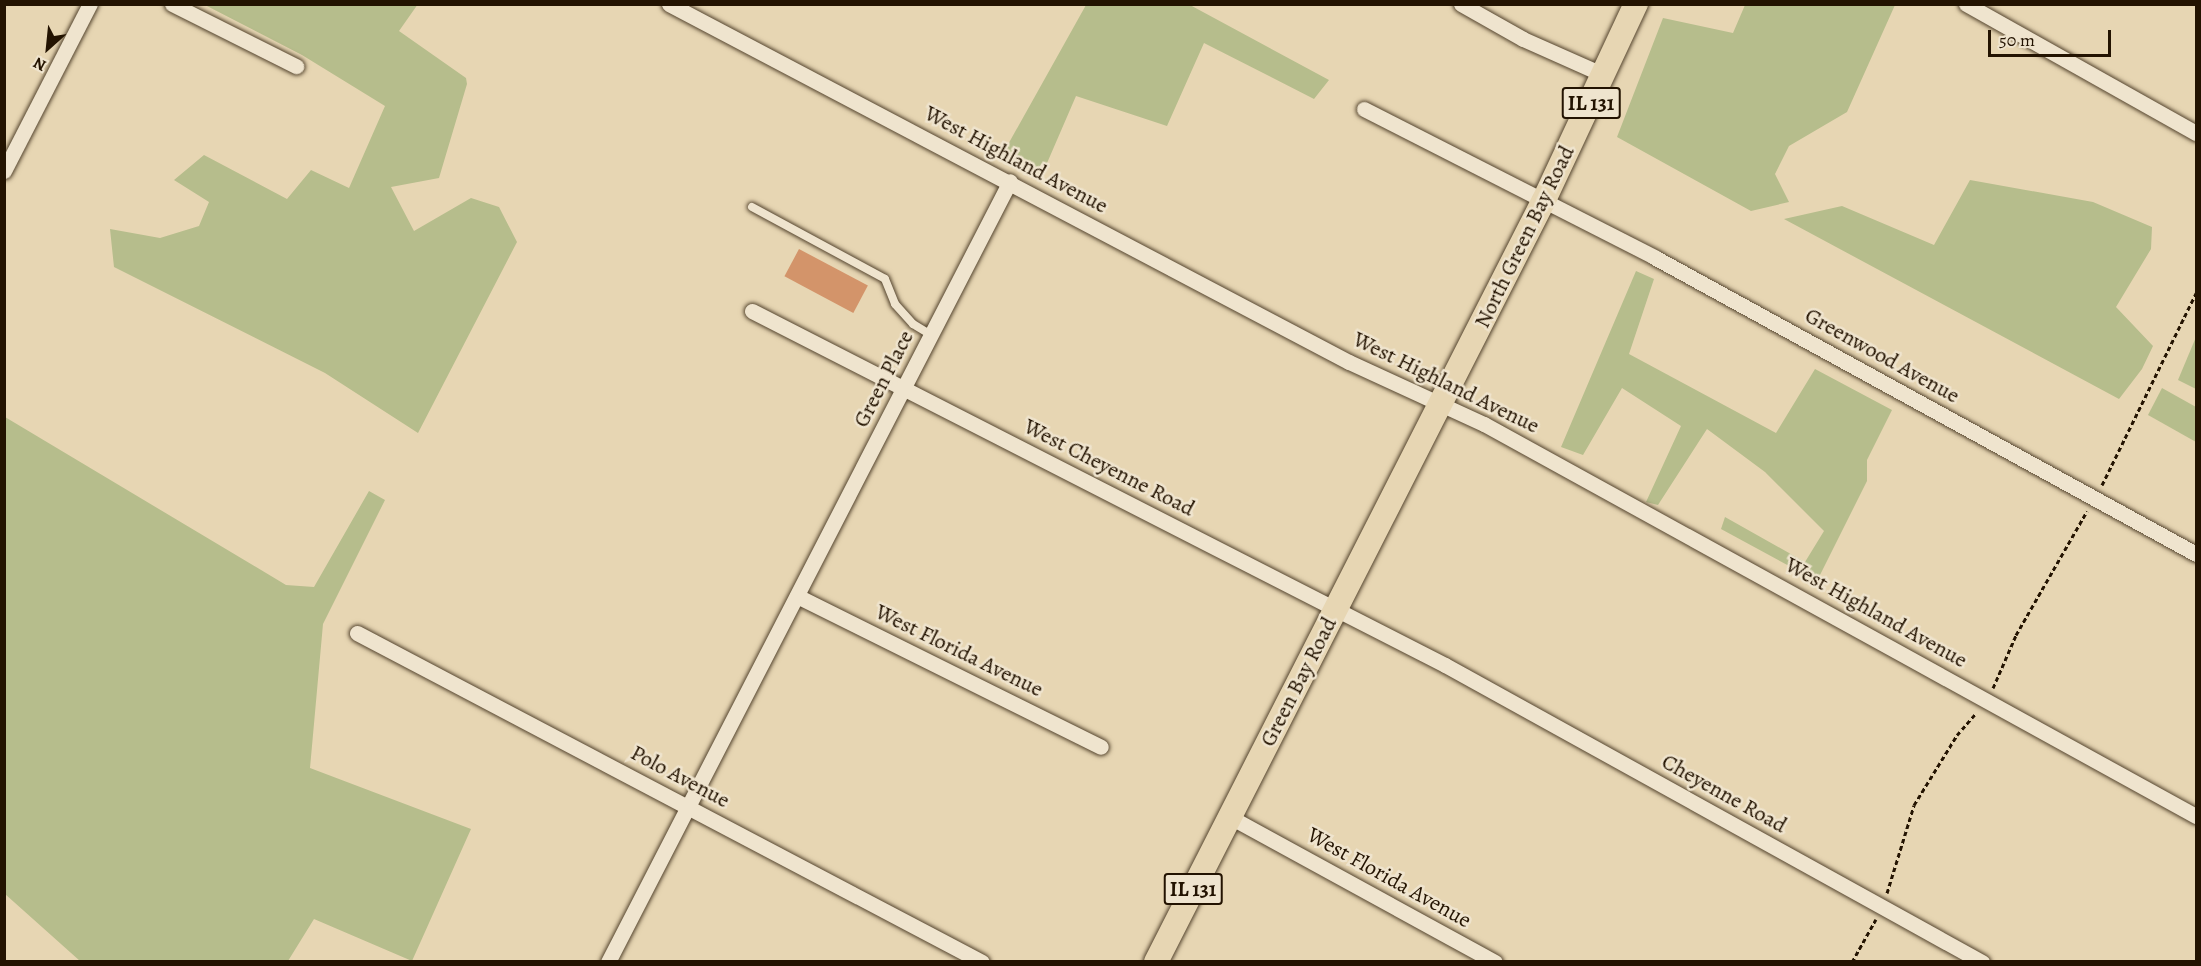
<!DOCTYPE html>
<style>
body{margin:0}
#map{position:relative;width:2201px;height:966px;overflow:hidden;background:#e7d6b3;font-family:Alegreya,serif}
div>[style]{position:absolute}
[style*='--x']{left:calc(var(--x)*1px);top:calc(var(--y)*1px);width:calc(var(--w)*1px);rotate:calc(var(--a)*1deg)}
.green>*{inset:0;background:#b6bd8c}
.building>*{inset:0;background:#d3946a;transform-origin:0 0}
.path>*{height:3px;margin-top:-1.5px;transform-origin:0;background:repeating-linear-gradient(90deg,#231301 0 4.5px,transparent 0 7.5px)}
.roads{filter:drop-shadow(0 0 2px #54442e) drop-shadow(0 0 2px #54442e)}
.service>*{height:8px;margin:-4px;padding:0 4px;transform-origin:4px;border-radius:4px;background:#efe4ce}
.minor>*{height:15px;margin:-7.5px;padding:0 7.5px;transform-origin:7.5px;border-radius:7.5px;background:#efe4ce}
.primary>*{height:24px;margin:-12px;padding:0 12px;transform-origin:12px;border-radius:12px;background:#e7d6b3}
span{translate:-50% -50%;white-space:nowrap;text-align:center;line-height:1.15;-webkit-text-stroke:5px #efe4ce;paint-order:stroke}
.shield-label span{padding:2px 4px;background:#efe4ce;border:2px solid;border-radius:4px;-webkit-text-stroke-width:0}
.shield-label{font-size:21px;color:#231301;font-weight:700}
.street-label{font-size:22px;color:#231301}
.frame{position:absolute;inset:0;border:6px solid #231301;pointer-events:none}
.north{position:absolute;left:18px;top:18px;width:60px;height:60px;-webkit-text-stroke:4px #efe4ce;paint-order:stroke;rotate:207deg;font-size:16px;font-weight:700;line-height:24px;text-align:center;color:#231301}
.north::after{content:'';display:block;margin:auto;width:21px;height:27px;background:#231301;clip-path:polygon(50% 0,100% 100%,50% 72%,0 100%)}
.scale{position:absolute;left:1988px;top:30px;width:123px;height:27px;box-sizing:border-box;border:3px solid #231301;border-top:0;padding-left:8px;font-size:18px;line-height:21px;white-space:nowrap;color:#231301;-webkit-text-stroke:4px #efe4ce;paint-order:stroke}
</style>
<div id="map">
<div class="green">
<div style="clip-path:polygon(418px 4px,399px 31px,466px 78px,467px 84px,439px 178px,391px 187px,414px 231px,471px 198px,499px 207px,517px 242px,418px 433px,325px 373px,114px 267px,110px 229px,160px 238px,199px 226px,209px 202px,174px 180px,204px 155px,287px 199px,311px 170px,349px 188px,385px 106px,302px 55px,205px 5px)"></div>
<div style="clip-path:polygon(1086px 5px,1190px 5px,1329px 80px,1314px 99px,1204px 43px,1167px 126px,1076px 96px,1041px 177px,1001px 157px)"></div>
<div style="clip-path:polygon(1745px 5px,1895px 5px,1847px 112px,1789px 146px,1775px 174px,1789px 202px,1751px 211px,1617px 137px,1663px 18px,1733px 33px)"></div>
<div style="clip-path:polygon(1970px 180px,2093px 202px,2152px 227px,2151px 249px,2116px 307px,2153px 346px,2142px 369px,2119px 399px,1784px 219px,1842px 206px,1934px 245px)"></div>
<div style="clip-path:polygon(1636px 271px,1654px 279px,1629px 354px,1776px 433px,1815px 369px,1892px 410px,1867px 460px,1867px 481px,1817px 581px,1721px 529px,1725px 517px,1805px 562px,1824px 531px,1765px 472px,1707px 429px,1658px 505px,1646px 502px,1681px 426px,1622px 388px,1583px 455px,1561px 447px)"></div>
<div style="clip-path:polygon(2196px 337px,2196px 389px,2178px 380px)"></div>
<div style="clip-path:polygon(2162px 388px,2196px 407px,2196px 442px,2148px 415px)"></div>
<div style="clip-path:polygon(5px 417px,286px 585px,314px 587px,369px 491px,385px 500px,323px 624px,310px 768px,471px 829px,412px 961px,314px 919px,288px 961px,80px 961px,5px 894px)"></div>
</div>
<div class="building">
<div style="left:799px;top:249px;width:78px;height:31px;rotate:28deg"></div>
</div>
<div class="path">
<div style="--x:2102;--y:485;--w:214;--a:-63.9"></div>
<div style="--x:1993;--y:688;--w:58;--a:-66.5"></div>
<div style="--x:2016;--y:635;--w:143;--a:-60.2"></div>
<div style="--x:1887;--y:893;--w:92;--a:-72.9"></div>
<div style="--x:1914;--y:805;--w:82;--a:-58.4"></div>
<div style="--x:1957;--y:735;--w:29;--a:-49"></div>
<div style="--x:1852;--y:962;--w:49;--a:-60.8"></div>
</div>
<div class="roads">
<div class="service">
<div style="--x:752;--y:207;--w:151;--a:28.4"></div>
<div style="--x:885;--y:279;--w:27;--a:68"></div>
<div style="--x:895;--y:304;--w:27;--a:48"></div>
<div style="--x:913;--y:324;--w:21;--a:31"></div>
</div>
<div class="minor">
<div style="--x:172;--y:4;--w:139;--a:26.6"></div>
<div style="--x:669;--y:4;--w:768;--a:27.77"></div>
<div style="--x:1349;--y:362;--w:149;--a:24.7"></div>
<div style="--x:1484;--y:424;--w:813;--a:28.84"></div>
<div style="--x:1461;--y:4;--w:71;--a:29.4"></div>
<div style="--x:1523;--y:39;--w:89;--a:24"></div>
<div style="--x:1966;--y:4;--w:264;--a:29.3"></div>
<div style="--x:1364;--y:109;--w:326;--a:27"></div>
<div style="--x:1654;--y:257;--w:618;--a:28.72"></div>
<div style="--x:4;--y:171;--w:188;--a:-62.8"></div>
<div style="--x:752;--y:311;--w:778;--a:27.06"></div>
<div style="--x:1445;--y:665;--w:614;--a:28.95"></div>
<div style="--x:797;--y:596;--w:339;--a:26.4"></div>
<div style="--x:357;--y:633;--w:706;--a:27.76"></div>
<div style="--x:1230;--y:817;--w:302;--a:28.7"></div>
<div style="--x:608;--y:962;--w:878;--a:-62.76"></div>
</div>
<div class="primary">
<div style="--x:1156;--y:962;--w:855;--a:-63.02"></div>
<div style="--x:1544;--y:200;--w:217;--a:-64.9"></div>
</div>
</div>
<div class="shield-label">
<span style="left:1591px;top:103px">IL 131</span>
<span style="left:1193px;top:889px">IL 131</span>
</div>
<div class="street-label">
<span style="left:1016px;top:160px;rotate:28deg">West Highland Avenue</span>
<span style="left:1525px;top:237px;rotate:-64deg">North Green Bay Road</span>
<span style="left:1882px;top:356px;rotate:29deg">Greenwood Avenue</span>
<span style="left:884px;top:379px;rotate:-63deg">Green Place</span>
<span style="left:1446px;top:383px;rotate:26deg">West Highland Avenue</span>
<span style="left:1109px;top:468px;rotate:27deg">West Cheyenne Road</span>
<span style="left:1876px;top:613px;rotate:29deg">West Highland Avenue</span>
<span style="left:959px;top:651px;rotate:26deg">West Florida Avenue</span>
<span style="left:1299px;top:682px;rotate:-63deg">Green Bay Road</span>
<span style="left:680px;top:777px;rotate:28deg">Polo Avenue</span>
<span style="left:1724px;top:794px;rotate:29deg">Cheyenne Road</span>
<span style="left:1389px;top:878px;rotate:29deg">West Florida Avenue</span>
</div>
<div class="frame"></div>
<div class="north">N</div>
<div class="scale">50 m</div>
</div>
